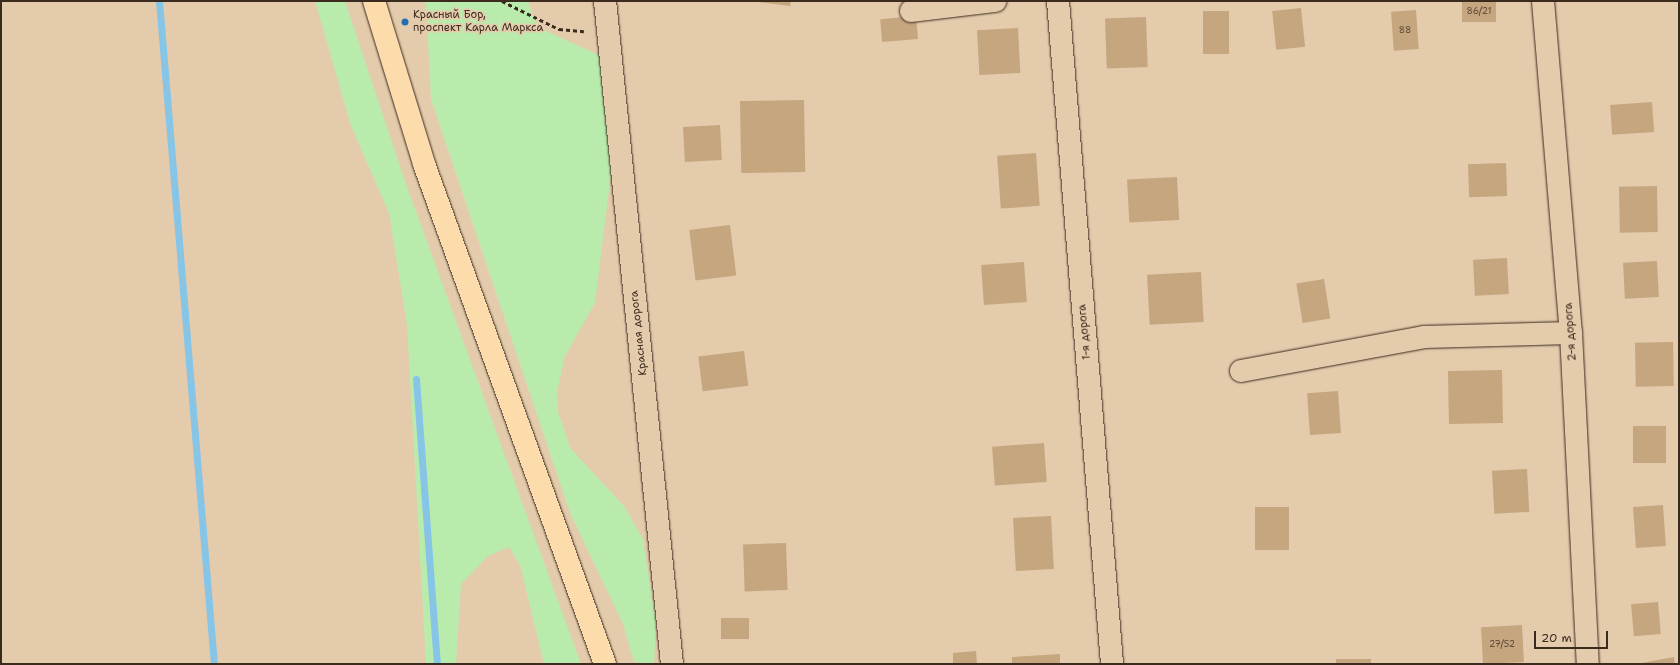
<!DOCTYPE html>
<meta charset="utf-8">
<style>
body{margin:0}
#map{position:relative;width:1680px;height:665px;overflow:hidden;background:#e4cbac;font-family:"Shantell Sans",sans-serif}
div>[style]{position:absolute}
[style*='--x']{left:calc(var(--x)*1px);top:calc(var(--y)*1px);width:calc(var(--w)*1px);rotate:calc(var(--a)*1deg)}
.green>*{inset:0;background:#b9ecac}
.stream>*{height:7px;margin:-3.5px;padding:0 3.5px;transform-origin:3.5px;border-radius:3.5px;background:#87c5e7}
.building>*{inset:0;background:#c5a67f;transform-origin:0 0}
.path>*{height:2.5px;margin-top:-1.25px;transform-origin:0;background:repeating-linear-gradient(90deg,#3b2a1e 0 4px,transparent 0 7px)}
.roads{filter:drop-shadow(0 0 1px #3b2a1e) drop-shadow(0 0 1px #3b2a1e)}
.minor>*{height:22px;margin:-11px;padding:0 11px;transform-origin:11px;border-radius:11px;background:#e4cbac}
.major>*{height:22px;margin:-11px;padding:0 11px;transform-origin:11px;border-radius:11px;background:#fddcac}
.dots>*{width:11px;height:11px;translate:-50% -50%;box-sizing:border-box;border:2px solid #e4cbac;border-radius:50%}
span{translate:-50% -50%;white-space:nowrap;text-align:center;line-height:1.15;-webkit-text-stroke:3.5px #e4cbac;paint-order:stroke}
.number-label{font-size:9px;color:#5e4936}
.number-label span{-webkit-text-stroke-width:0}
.poi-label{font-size:11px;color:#3b2a1e}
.left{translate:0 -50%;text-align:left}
.street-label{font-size:11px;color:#3b2a1e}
.frame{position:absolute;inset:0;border:2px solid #3b2a1e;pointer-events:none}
.scale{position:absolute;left:1534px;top:631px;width:74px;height:18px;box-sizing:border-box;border:2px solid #3b2a1e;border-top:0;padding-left:5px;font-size:12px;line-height:14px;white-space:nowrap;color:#3b2a1e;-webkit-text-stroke:3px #e4cbac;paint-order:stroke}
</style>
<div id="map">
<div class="green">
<div style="clip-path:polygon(315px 1px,345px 1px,406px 184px,581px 664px,544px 664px,520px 565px,509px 547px,488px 556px,461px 584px,456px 664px,426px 664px,407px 325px,389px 213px,351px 126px)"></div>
<div style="clip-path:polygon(426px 1px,528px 1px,534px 20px,548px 32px,601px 56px,611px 174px,595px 303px,565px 356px,557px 392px,558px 412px,571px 449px,624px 506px,643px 539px,656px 624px,654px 664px,634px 662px,623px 624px,570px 513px,431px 99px)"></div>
</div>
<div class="stream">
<div style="--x:159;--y:1;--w:665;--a:85.26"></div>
<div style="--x:416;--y:379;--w:286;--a:85.8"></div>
</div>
<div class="building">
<div style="clip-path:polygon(751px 1px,791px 1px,790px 6px)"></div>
<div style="left:1462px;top:1px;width:34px;height:21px"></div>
<div style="left:1301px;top:8px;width:39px;height:29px;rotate:84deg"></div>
<div style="left:1416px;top:10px;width:39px;height:25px;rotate:86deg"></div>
<div style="left:1203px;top:11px;width:26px;height:43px"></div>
<div style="left:916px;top:16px;width:23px;height:36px;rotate:85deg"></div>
<div style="left:1146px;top:17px;width:50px;height:41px;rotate:88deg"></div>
<div style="left:1018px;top:28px;width:45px;height:41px;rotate:87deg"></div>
<div style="left:804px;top:100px;width:72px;height:64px;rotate:89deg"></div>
<div style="left:1652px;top:102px;width:30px;height:42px;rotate:86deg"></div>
<div style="left:720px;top:125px;width:35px;height:37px;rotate:87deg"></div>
<div style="left:1036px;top:153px;width:53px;height:39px;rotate:86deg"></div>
<div style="left:1506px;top:163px;width:33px;height:38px;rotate:88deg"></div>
<div style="left:1177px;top:177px;width:43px;height:50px;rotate:87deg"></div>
<div style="left:1657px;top:186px;width:46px;height:38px;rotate:89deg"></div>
<div style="left:730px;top:225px;width:51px;height:41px;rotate:83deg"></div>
<div style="left:1507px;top:258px;width:36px;height:34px;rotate:87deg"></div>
<div style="left:1657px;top:261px;width:36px;height:34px;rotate:87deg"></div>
<div style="left:1024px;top:262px;width:40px;height:43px;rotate:86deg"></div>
<div style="left:1201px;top:272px;width:50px;height:54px;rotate:87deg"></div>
<div style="left:1324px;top:279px;width:40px;height:28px;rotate:81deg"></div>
<div style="left:1673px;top:342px;width:44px;height:38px;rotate:89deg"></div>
<div style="left:744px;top:351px;width:35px;height:46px;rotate:83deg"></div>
<div style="left:1502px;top:370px;width:53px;height:54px;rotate:89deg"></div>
<div style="left:1338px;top:391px;width:42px;height:31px;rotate:86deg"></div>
<div style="left:1633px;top:426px;width:33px;height:37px"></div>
<div style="left:1044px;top:443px;width:39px;height:52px;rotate:86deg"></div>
<div style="left:1527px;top:469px;width:43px;height:35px;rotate:87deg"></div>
<div style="left:1663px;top:505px;width:41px;height:30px;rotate:86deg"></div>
<div style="left:1255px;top:507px;width:34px;height:43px"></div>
<div style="left:1051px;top:516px;width:53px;height:38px;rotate:87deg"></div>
<div style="left:786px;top:543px;width:47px;height:43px;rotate:88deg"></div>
<div style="left:1658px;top:602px;width:32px;height:27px;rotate:85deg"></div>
<div style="left:721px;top:618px;width:28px;height:21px"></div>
<div style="left:1522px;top:625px;width:37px;height:41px;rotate:87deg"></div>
<div style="clip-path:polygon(976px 651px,977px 664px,953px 664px,953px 653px)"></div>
<div style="clip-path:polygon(1060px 654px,1060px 664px,1012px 664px,1012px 657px)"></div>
<div style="clip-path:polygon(1674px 657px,1675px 664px,1642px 664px,1642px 663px)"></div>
<div style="left:1336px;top:659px;width:35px;height:5px"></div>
</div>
<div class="path">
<div style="--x:502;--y:1;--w:64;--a:26.2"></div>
<div style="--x:559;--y:29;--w:25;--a:5"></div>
</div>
<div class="roads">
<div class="minor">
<div style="--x:605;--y:1;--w:666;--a:84.23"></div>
<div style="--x:1058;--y:1;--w:665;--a:85.34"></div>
<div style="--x:1543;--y:1;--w:333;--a:85.2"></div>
<div style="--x:1571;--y:333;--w:331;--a:87.1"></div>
<div style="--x:911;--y:11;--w:85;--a:-6.8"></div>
<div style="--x:1241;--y:371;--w:186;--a:-10.5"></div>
<div style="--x:1424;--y:337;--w:147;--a:-1.6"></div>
</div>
<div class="major">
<div style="--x:374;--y:1;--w:170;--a:72.9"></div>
<div style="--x:424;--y:164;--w:532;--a:70.1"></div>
</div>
</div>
<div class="dots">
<div style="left:405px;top:22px;background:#1f6fb2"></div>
</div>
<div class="number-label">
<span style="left:1479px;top:11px">86/21</span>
<span style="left:1405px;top:30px">88</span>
<span style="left:1502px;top:644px">27/52</span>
</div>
<div class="poi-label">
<span class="left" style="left:413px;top:22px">Красный Бор,<br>проспект Карла Маркса</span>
</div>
<div class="street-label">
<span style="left:1085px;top:332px;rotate:-95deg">1-я дорога</span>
<span style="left:1571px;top:332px;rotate:-94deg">2-я дорога</span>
<span style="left:639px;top:333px;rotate:-96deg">Красная дорога</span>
</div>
<div class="frame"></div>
<div class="scale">20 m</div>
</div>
